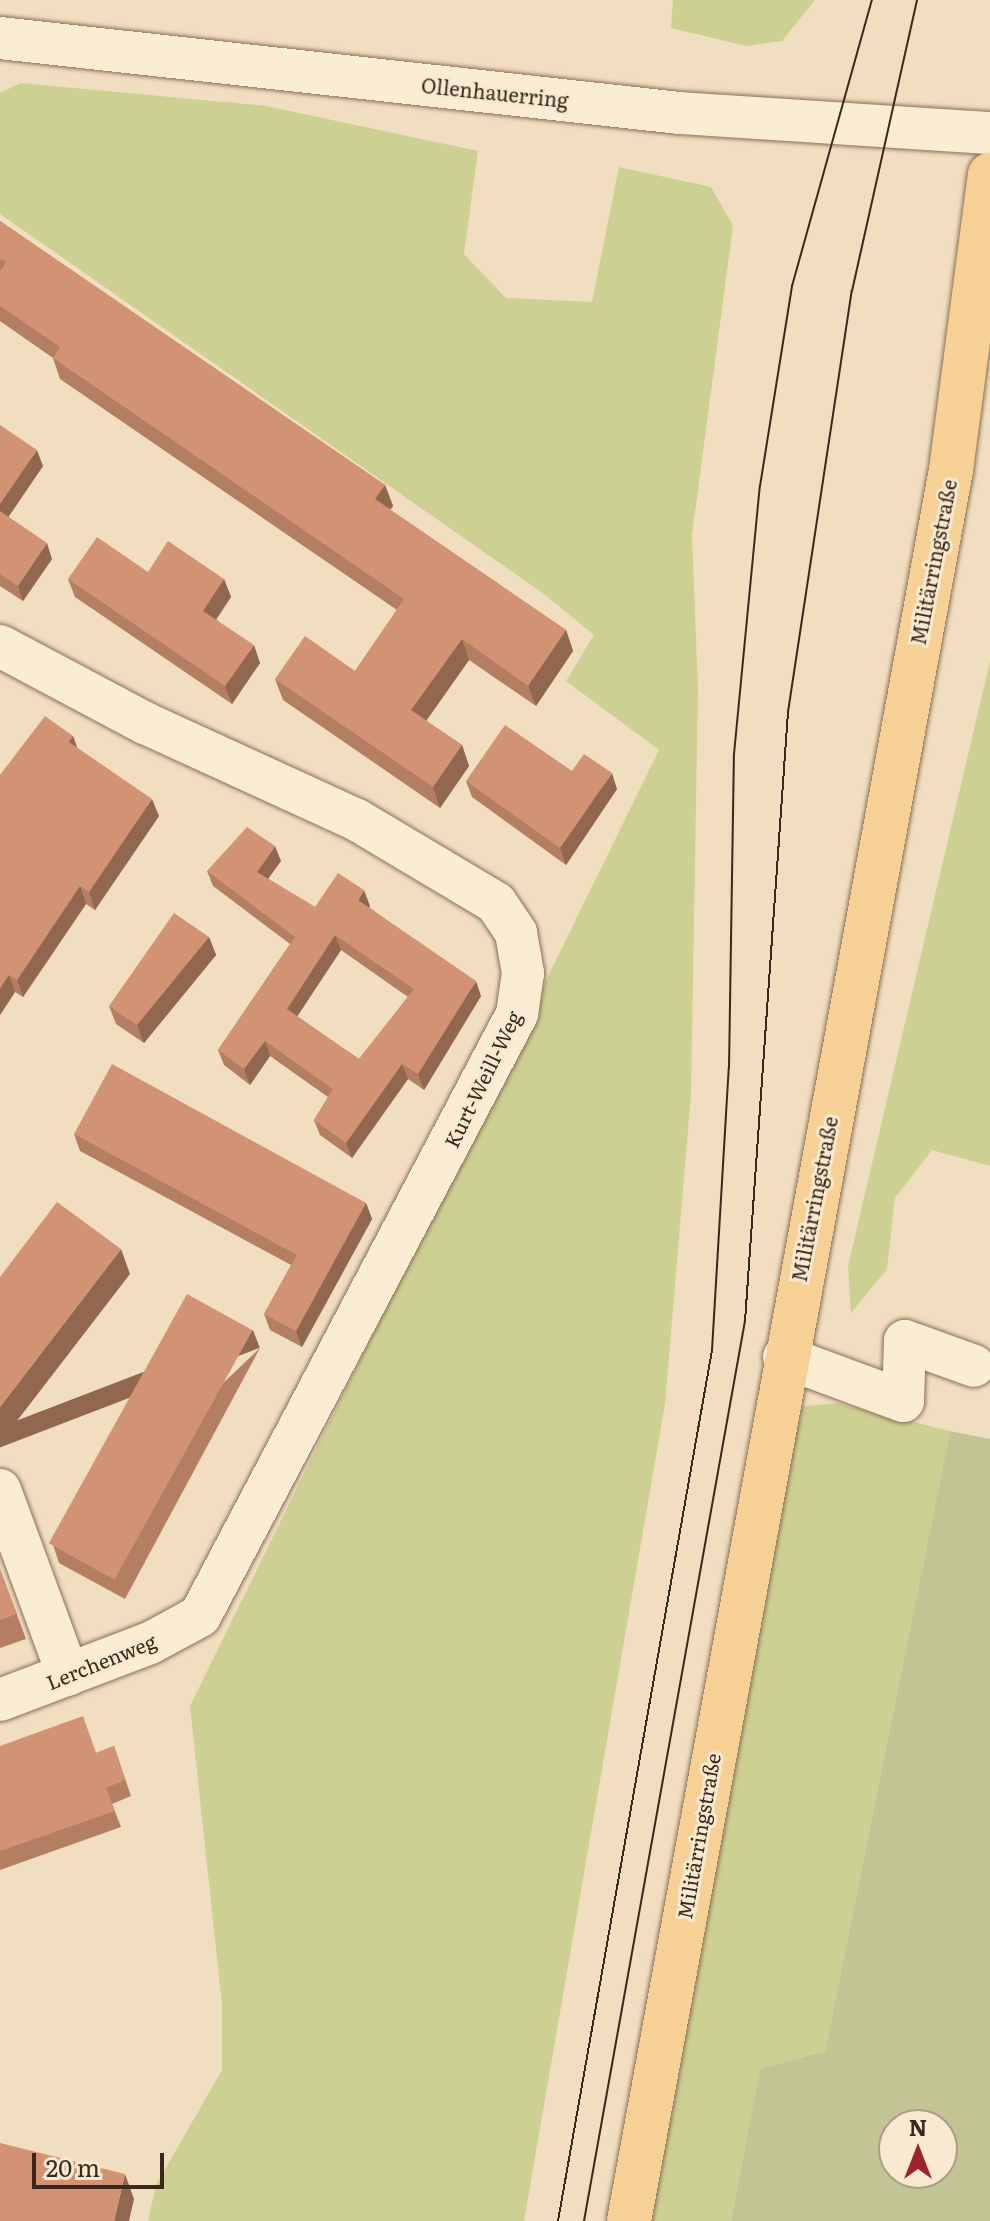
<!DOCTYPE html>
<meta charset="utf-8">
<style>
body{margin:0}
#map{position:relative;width:990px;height:2221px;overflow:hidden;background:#f1dec0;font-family:Literata,serif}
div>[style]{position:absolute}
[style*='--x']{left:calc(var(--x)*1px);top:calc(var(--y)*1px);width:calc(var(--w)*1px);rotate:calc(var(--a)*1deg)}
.green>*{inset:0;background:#cdd093}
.cemetery>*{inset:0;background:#c2c493}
.roads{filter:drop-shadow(0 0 2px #8b6e57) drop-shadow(0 0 2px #8b6e57)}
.minor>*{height:42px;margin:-21px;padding:0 21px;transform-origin:21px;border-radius:21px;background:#fbecd4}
.major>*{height:44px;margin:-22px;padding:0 22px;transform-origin:22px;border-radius:22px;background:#f7d095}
.tram>*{height:2px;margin:-1px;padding:0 1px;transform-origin:1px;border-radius:1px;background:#3a281c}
.wall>*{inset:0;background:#b47e63}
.shaded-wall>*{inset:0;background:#926750;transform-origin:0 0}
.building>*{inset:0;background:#d19373;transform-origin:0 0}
span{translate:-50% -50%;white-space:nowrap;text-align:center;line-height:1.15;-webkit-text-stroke:6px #f8e9d0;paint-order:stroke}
.street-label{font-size:20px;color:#3a281c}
.north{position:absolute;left:878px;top:2109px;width:80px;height:80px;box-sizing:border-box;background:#f8e9d0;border:2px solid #ac9c88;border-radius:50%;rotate:0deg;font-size:22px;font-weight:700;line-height:32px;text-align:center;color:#3a281c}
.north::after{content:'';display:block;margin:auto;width:28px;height:36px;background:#9e232e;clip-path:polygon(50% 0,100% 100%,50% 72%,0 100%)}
.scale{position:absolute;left:32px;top:2153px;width:132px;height:36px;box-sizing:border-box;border:4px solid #3a281c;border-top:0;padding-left:10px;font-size:24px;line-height:28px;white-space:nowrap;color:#3a281c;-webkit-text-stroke:6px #f8e9d0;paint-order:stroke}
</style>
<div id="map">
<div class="green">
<div style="clip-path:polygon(673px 0,815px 0,782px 41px,746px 46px,671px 28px)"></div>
<div style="clip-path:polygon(21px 83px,266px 106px,478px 151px,464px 254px,506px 298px,592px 302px,619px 167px,711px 187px,733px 226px,692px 535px,698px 688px,691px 1095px,665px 1404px,524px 2221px,148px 2221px,156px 2185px,222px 2070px,222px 2005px,190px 1706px,659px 750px,566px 681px,594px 635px,544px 594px,0 214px,0 93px)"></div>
<div style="clip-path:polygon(990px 661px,990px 1166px,932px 1150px,895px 1198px,887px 1269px,851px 1313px,848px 1266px)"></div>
<div style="clip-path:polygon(836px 1403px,950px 1431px,825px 2051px,760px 2069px,731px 2221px,651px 2221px,799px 1407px)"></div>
</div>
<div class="cemetery">
<div style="clip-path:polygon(evenodd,950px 1431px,990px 1439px,990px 2221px,731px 2221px,760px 2069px,825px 2051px,950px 1431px,894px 2125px,942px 2125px,942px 2173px,894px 2173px,894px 2125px)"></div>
</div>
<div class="roads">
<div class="minor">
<div style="--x:0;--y:38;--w:683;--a:6.3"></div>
<div style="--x:679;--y:113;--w:312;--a:3.7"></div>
<div style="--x:0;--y:646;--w:164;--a:28"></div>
<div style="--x:145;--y:723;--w:233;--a:24.6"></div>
<div style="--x:357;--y:820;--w:162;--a:30.8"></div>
<div style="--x:496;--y:903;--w:36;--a:56"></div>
<div style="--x:516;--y:933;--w:41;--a:80.1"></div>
<div style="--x:523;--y:973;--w:41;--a:98.3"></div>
<div style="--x:517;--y:1014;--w:680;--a:117.77"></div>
<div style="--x:200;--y:1616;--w:57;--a:151.6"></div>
<div style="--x:150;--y:1643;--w:160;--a:159.2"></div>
<div style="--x:784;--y:1357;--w:127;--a:20.3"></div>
<div style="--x:903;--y:1401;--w:60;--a:-88.1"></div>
<div style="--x:905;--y:1341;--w:73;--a:19.9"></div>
<div style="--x:0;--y:1490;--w:197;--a:69.8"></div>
</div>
<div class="major">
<div style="--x:629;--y:2221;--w:1780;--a:-79.58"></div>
<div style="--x:951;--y:470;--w:298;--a:-82.5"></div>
</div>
</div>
<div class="tram">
<div style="--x:558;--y:2221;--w:885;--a:-79.97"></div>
<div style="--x:712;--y:1350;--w:283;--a:-86.6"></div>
<div style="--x:729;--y:1068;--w:314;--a:-89.1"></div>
<div style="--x:734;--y:754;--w:269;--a:-84.5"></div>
<div style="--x:760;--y:486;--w:203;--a:-80.9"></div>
<div style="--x:792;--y:286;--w:297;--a:-74.4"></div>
<div style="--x:584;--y:2221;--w:914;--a:-79.86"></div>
<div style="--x:745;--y:1321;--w:611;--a:-85.96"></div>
<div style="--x:788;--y:712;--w:426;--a:-81.4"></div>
<div style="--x:852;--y:291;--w:298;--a:-77.4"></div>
</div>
<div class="wall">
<div style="clip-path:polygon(0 221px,385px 485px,393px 506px,390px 510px,566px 630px,573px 651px,536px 706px,469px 660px,426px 721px,462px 745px,469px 766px,440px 808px,283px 700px,275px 679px,355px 671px,397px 610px,60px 379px,53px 358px,0 321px)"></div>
<div style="clip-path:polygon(0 425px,43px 466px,8px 517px,52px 559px,23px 601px,0 586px)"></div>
<div style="clip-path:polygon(148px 572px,224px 579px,231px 597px,216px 619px,260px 663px,232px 704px,75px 597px,68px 579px)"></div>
<div style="clip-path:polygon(73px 736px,77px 748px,159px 816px,95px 910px,86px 904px,23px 997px,15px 992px,0 1015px,0 775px)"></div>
<div style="clip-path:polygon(572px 771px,617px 789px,566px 865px,472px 797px,466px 781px)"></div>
<div style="clip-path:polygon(evenodd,281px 861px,268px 879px,315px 907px,370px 906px,369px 907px,481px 996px,424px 1090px,408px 1079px,352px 1158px,320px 1135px,314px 1120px,328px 1097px,270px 1056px,250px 1085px,224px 1065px,218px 1050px,290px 944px,213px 886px,207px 871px,281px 861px,341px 950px,408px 997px,359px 1059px,297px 1017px,341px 950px)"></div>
<div style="clip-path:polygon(209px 937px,216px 955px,144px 1043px,116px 1024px,109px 1006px)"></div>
<div style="clip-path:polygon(74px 1134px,366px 1203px,372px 1219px,302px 1347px,270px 1330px,264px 1314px,291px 1265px,80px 1151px)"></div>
<div style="clip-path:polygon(260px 1348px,125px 1599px,59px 1563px,53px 1545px)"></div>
<div style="clip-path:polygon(0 1569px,26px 1639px,0 1648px)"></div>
<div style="clip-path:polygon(0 1746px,96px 1753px,114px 1746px,131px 1796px,112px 1804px,121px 1827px,0 1870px)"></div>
</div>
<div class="shaded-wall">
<div style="clip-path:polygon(37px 450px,43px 466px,3px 525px,0 518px,0 504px)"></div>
<div style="clip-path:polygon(385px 485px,393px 506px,382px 520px,375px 499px)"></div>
<div style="clip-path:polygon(47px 543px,52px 559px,23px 601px,18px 586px)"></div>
<div style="clip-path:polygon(224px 579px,231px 597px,210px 629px,203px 611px)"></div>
<div style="clip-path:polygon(566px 630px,573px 651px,536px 706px,528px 686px)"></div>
<div style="clip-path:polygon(462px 639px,469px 660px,419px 731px,411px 710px)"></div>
<div style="clip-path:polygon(254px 645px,260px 663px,232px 704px,225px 686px)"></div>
<div style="clip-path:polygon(73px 736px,79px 753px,69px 742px)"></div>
<div style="clip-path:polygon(462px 745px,469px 766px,440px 808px,433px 787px)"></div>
<div style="clip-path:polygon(612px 773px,617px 789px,566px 865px,560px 848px)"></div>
<div style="clip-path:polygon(152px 799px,159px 816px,95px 910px,89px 892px)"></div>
<div style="clip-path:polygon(275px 846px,281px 861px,262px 887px,257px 872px)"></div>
<div style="clip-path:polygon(80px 886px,86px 904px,23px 997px,17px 980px)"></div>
<div style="clip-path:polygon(364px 890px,370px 906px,364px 915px,358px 900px)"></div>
<div style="clip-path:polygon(335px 935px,341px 950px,292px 1024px,287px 1009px)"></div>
<div style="clip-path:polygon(209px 937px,216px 955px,144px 1043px,137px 1025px)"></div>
<div style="clip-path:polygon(9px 975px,15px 992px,0 1015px,0 988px)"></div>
<div style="clip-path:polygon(476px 981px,481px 996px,424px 1090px,418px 1074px)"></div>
<div style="clip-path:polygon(265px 1041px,270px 1056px,250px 1085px,244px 1069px)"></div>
<div style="clip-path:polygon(402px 1064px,408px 1079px,352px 1158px,346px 1143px)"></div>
<div style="clip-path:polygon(366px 1203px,372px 1219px,302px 1347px,296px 1331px)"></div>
<div style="clip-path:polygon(121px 1249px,130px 1274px,0 1443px,0 1407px)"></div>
<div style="left:253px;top:1330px;width:19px;height:285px;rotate:69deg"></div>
<div style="clip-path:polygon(125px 2174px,134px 2199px,129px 2221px,114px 2221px)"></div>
</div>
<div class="building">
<div style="clip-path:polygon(0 221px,385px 485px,375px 499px,566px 630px,528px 686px,462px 639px,411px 710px,462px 745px,433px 787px,275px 679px,305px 636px,355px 671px,404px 599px,53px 358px,60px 347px,0 306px,0 271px,7px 261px,0 259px)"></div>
<div style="clip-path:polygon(0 425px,37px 450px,0 504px)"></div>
<div style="clip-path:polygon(0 511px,47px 543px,18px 586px,0 574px)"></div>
<div style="clip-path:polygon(97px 537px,148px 572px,168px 541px,224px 579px,203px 611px,254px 645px,225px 686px,68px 579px)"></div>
<div style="clip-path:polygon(45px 716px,73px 736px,69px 742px,152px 799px,89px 892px,80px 886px,17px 980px,9px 975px,0 988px,0 775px)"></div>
<div style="clip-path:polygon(505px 725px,572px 771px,584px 754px,612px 773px,560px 848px,466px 781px)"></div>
<div style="clip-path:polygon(evenodd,247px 827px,275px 846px,257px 872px,315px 907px,338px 873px,364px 890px,358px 900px,476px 981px,418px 1074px,402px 1064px,346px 1143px,314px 1120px,333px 1089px,265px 1041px,244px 1069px,218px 1050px,295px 937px,207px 871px,247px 827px,335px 935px,414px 989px,359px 1059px,287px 1009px,335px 935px)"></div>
<div style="clip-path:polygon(174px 913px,209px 937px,137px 1025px,109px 1006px)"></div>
<div style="clip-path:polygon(112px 1064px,366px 1203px,296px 1331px,264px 1314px,297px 1255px,74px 1134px)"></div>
<div style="clip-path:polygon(57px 1202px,121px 1249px,0 1407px,0 1277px)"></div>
<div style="left:187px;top:1294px;width:75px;height:285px;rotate:29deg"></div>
<div style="clip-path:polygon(0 1569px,17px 1614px,0 1620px)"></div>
<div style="clip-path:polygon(83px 1716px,96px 1753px,114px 1746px,125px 1780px,106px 1788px,115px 1811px,0 1851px,0 1746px)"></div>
<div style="clip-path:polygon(0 2143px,125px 2174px,114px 2221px,0 2221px)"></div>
</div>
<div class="street-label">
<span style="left:495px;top:92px;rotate:6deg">Ollenhauerring</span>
<span style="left:933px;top:562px;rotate:-79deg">Militärringstraße</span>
<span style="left:482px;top:1079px;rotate:-64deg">Kurt-Weill-Weg</span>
<span style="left:814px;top:1199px;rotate:-79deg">Militärringstraße</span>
<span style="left:101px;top:1661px;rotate:-22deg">Lerchenweg</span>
<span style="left:698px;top:1836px;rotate:-80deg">Militärringstraße</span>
</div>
<div class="north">N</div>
<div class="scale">20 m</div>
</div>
